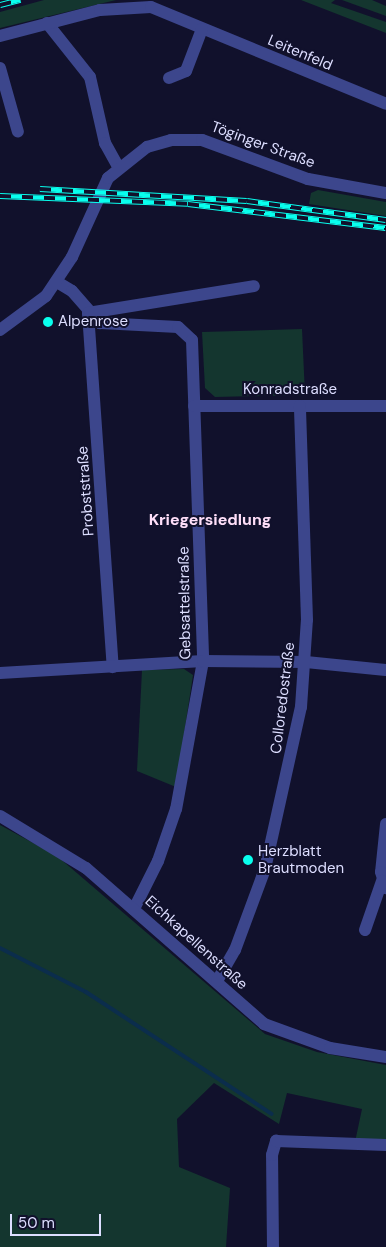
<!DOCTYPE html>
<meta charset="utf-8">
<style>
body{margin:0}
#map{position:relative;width:386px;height:1247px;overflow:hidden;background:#11112c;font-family:"DM Sans",sans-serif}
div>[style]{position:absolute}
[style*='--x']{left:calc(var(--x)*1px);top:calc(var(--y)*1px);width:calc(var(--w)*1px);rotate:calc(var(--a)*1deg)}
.green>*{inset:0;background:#14362f}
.stream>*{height:4px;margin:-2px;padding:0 2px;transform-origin:2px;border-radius:2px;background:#0b2d4c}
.minor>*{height:12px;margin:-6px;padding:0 6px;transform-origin:6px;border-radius:6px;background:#3c468c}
.rail>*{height:5.5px;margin-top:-2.75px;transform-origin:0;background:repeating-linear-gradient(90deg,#11112c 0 11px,#09ffee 0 22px);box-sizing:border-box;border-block:1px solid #09ffee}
.dots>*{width:14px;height:14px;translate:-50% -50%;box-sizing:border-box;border:2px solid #11112c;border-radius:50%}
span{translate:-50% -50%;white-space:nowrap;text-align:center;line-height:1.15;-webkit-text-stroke:4px #11112c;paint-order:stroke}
.street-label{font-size:15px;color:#dddeff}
.poi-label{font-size:15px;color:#dddeff}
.left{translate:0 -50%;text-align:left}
.neighbourhood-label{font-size:16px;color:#ffdff9;font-weight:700}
.scale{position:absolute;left:10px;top:1214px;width:91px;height:22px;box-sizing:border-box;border:2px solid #dddeff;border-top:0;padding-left:6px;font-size:15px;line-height:18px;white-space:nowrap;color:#dddeff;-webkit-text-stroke:4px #11112c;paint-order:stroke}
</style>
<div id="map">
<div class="green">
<div style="clip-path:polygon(44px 0,116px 0,0 28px,0 12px)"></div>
<div style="clip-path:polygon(301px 0,335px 0,331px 3px,386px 22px,386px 33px)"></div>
<div style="clip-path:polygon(342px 0,372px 0,386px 6px,386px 16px)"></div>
<div style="clip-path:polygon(318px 190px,386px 202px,386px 216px,309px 204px,311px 193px)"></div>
<div style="clip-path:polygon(302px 329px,305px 395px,215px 397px,205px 388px,202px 332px)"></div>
<div style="clip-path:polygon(142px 670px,184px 669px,193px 675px,176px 787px,137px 771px)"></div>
<div style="clip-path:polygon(0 825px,57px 856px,265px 1034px,317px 1052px,386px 1065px,386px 1140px,355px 1142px,362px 1109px,287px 1093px,279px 1124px,214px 1083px,177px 1119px,179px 1167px,230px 1188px,226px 1247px,0 1247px)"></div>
</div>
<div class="stream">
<div style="--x:0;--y:948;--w:97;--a:27.1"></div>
<div style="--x:86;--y:992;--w:222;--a:33.3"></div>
</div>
<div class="minor">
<div style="--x:47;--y:23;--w:69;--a:51.5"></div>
<div style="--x:90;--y:77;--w:68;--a:77.2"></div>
<div style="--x:105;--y:143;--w:26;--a:61"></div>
<div style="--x:0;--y:36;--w:103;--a:-14.6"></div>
<div style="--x:100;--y:10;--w:51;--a:-3.4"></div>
<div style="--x:151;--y:7;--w:254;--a:22.4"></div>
<div style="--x:0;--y:68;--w:66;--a:74.3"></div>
<div style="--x:169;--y:78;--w:18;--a:-22"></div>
<div style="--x:186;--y:71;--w:45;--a:-69.1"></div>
<div style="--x:57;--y:282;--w:17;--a:31"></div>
<div style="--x:72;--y:291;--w:43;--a:48.8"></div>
<div style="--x:100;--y:323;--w:78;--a:2.9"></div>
<div style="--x:178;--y:327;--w:19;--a:43"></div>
<div style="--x:192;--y:340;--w:321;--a:88"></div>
<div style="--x:203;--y:661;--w:150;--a:100.3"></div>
<div style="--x:176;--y:809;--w:55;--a:109.1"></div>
<div style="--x:158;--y:861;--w:54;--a:116.6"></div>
<div style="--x:88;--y:313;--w:355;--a:86"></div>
<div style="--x:88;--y:313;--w:168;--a:-9.2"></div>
<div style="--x:0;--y:330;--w:57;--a:-36.5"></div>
<div style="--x:46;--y:296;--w:47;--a:-56.3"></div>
<div style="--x:72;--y:257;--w:87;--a:-65.5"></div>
<div style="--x:108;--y:178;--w:50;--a:-38.5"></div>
<div style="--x:147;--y:147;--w:25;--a:-16"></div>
<div style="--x:171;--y:140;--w:31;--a:0"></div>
<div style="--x:202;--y:140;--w:113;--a:20.2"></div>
<div style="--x:308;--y:179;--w:79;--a:10.2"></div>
<div style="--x:194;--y:406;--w:192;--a:0"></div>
<div style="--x:0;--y:673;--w:203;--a:-3.4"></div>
<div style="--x:203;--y:661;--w:103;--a:0.6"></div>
<div style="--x:306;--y:662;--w:80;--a:5.7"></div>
<div style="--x:0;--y:816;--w:100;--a:31.2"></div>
<div style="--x:86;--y:868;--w:237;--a:41.2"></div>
<div style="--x:264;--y:1024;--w:70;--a:20"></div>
<div style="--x:330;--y:1048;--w:57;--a:9.1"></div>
<div style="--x:386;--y:824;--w:48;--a:95.9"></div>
<div style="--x:381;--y:872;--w:17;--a:73"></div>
<div style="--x:365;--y:930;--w:52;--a:-70.9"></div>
<div style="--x:217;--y:981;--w:36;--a:-60"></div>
<div style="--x:235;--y:950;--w:86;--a:-69.7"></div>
<div style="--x:265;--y:869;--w:166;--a:-77.5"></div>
<div style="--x:301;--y:707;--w:87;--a:-86.1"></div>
<div style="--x:307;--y:620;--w:214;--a:-91.9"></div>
<div style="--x:273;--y:1247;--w:92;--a:-90.6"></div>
<div style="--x:272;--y:1155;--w:15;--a:-74"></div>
<div style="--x:276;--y:1141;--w:110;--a:2.1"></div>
</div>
<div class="rail">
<div style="--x:0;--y:5;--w:21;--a:-14"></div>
<div style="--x:40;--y:189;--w:207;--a:3.3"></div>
<div style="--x:247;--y:201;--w:140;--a:7.8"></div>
<div style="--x:0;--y:196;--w:188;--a:2.4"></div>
<div style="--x:188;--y:204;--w:199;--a:6.9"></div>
</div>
<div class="dots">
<div style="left:48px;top:322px;background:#09ffee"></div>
<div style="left:248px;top:860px;background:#09ffee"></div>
</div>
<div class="street-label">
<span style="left:300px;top:53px;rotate:23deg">Leitenfeld</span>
<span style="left:263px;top:145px;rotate:20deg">Töginger Straße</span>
<span style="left:290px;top:390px">Konradstraße</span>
<span style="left:86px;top:491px;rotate:-94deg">Probststraße</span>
<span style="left:185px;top:603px;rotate:-91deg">Gebsattelstraße</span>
<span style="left:283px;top:698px;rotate:-83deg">Colloredostraße</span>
<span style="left:196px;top:943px;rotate:42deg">Eichkapellenstraße</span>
</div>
<div class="poi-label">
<span class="left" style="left:58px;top:322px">Alpenrose</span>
<span class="left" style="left:258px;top:860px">Herzblatt<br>Brautmoden</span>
</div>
<div class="neighbourhood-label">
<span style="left:210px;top:520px">Kriegersiedlung</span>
</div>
<div class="scale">50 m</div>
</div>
